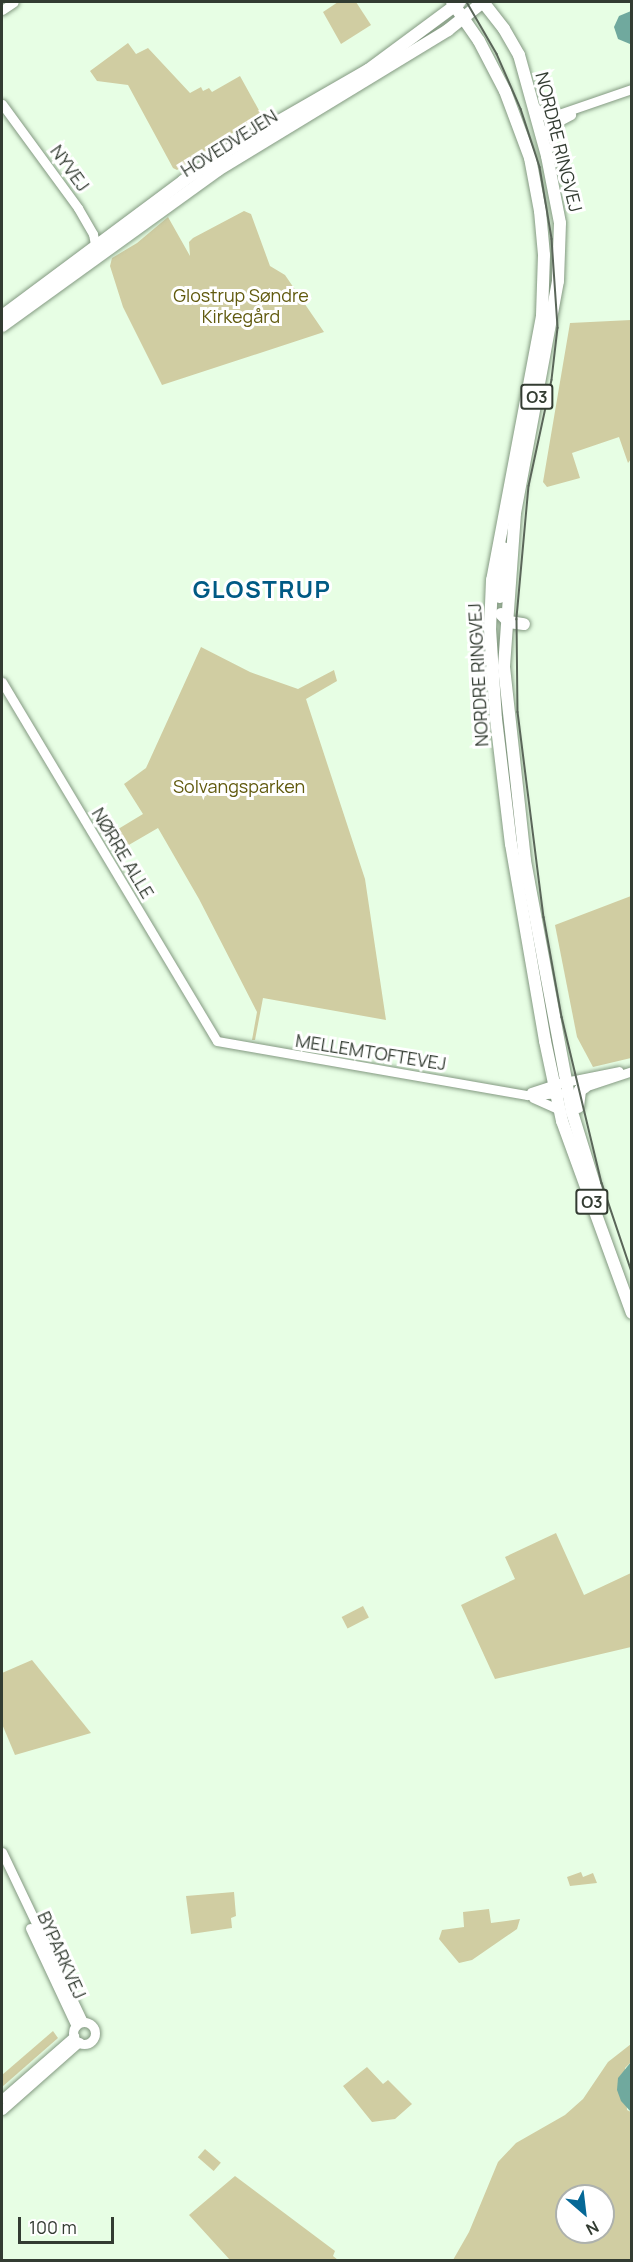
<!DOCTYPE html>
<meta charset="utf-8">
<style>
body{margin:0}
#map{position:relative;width:633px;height:2262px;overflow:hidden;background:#e7fee4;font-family:Manrope,sans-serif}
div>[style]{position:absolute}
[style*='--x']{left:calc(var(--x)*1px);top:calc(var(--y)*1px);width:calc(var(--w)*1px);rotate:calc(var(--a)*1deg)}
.green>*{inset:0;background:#d0cda2;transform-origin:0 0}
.water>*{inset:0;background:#70a99e}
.roads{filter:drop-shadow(0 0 2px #839981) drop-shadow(0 0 2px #839981)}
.minor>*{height:9px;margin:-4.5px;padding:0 4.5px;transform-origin:4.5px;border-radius:4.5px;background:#fff}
.minor>.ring{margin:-4.5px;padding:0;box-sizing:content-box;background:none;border:9px solid #fff;border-radius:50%}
.major>*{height:12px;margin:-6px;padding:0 6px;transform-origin:6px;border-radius:6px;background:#fff}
.tram>*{height:1.5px;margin:-0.75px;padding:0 0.75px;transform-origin:0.75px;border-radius:0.75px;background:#5a6659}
span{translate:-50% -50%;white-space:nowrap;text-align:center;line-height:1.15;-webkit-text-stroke:6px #fff;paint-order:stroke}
.shield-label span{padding:2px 4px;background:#fff;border:2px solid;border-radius:4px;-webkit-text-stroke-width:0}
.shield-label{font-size:16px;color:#333c32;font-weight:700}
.street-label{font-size:18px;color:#333c32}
.park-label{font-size:18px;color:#615a0e}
.district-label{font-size:24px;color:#005a84;font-weight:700;letter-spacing:1.5px}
.frame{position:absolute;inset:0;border:3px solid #333c32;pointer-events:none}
.north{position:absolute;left:555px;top:2184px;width:60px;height:60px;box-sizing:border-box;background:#fff;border:2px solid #adb1ad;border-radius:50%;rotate:152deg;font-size:16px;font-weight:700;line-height:24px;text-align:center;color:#333c32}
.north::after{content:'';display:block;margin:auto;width:21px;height:27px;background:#056896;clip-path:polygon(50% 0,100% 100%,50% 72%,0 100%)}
.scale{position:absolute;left:18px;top:2217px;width:96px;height:27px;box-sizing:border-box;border:3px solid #333c32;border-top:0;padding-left:8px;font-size:18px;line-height:21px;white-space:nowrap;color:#333c32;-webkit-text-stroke:4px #fff;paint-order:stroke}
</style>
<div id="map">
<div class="green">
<div style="clip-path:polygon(338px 2px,356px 2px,371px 25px,341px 44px,323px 12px)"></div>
<div style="clip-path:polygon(128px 43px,136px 54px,148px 48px,190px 93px,201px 87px,203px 91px,209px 88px,212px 92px,240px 76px,261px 114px,177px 170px,173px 168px,128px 85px,97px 81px,90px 71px)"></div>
<div style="clip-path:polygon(244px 211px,251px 214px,270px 266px,285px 275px,324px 332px,162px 385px,123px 307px,110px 266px,112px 258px,137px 243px,168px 217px,190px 256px,189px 242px,193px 238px)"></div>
<div style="clip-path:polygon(631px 320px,631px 459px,628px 463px,619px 437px,572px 453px,580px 478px,547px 487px,543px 482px,570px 323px)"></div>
<div style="clip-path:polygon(201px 647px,250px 672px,298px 689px,334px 670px,337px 681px,306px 699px,365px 879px,386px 1020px,263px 998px,255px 1040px,252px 1040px,257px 1012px,199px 899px,158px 828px,115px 853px,105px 837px,143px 814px,124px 784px,146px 768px)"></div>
<div style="clip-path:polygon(631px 896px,631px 1058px,593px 1067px,577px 1037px,555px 925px)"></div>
<div style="clip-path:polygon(556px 1533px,584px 1595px,631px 1573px,631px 1647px,495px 1679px,461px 1605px,515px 1579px,505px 1557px)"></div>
<div style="left:363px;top:1606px;width:13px;height:24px;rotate:63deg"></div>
<div style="clip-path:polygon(32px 1660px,91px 1733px,15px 1755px,2px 1724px,2px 1673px)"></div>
<div style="clip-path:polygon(581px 1872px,583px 1877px,593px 1873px,597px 1883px,570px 1886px,567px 1877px)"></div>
<div style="clip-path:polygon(234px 1892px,236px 1916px,231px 1918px,232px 1928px,191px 1934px,186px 1896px)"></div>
<div style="clip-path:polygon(489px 1909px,491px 1923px,520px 1919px,517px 1929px,472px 1960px,459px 1963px,439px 1939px,442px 1930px,464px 1927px,463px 1912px)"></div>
<div style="clip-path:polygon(53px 2031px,58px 2038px,2px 2087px,2px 2075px)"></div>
<div style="clip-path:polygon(evenodd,631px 2044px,631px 2062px,625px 2068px,627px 2110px,631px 2112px,631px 2260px,453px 2260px,469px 2232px,498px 2162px,516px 2143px,565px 2115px,583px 2099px,608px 2062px,631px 2044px,567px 2196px,603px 2196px,603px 2232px,567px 2232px,567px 2196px)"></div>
<div style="clip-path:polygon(367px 2067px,383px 2084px,388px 2080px,412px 2104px,395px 2119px,372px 2122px,343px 2086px)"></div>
<div style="left:205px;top:2149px;width:21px;height:11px;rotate:41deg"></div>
<div style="clip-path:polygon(235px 2176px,335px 2251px,333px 2256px,338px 2260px,230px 2260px,189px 2215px)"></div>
</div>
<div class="water">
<div style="clip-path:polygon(631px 11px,632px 44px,630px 44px,618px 39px,614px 27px,619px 16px)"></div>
<div style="clip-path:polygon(631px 2062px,631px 2112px,621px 2101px,617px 2090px,618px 2078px)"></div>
</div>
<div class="roads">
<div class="minor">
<div style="--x:2;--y:10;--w:14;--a:-34"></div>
<div style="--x:2;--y:104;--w:129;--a:53.8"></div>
<div style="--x:78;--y:208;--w:30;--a:60"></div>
<div style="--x:93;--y:234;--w:16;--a:79"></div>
<div style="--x:535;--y:107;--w:10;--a:53"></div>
<div style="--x:541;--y:115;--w:12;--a:5"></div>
<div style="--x:553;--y:116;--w:83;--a:-18.9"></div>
<div style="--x:543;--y:139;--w:15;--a:-62"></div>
<div style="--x:550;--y:126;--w:24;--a:-28"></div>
<div style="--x:2;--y:682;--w:418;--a:59.1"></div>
<div style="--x:217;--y:1041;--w:315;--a:9.9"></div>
<div style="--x:527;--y:1095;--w:34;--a:-3"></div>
<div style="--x:581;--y:1088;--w:54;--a:-18.4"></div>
<div style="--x:531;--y:1092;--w:25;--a:-18"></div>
<div style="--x:555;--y:1084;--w:65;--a:-11.5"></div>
<div style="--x:533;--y:1098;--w:30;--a:24"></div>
<div style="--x:2;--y:1852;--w:188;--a:64.5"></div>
<div style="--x:30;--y:1928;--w:108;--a:64.9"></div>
<div class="ring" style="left:73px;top:2022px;width:13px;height:13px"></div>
<div style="--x:2;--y:2099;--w:96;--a:-41.2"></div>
<div style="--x:2;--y:2110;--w:103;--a:-41.4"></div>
</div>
<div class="major">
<div style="--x:452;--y:2;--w:47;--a:55.3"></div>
<div style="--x:479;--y:41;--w:56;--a:62.5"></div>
<div style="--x:505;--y:91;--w:72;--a:69.5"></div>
<div style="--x:530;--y:158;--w:54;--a:79.3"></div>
<div style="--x:540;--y:211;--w:44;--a:84.8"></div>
<div style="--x:544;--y:255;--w:61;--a:91.9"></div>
<div style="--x:542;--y:316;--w:269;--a:100.7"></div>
<div style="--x:492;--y:580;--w:49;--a:92.3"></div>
<div style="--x:490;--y:629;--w:90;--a:86.2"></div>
<div style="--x:496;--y:719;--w:126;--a:83.2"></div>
<div style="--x:511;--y:844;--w:200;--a:80.2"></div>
<div style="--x:545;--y:1041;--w:82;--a:78"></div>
<div style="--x:562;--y:1121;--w:204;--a:70"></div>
<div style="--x:483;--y:2;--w:34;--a:52"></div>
<div style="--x:504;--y:29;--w:30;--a:60"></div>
<div style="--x:519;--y:55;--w:105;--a:74.5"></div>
<div style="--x:547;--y:156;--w:68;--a:79"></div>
<div style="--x:560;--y:223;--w:58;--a:92"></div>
<div style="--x:558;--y:281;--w:236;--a:100.5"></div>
<div style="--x:515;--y:513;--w:154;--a:94.1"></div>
<div style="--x:504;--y:667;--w:195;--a:83.8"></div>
<div style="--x:525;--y:861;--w:255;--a:79.4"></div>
<div style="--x:572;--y:1112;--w:91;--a:72.8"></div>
<div style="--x:2;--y:316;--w:226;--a:-36.7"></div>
<div style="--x:183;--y:181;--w:53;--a:-34.3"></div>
<div style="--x:227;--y:151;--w:163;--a:-29.9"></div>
<div style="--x:368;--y:70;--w:114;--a:-36.5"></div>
<div style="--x:2;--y:326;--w:266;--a:-35.8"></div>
<div style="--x:218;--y:170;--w:269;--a:-31.3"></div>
<div style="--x:448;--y:30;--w:45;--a:-38.7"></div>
<div style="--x:500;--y:597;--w:49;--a:-85.3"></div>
<div style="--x:501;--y:614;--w:11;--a:45"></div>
<div style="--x:509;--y:622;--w:15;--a:8"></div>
<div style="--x:578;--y:1107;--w:17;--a:-83"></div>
<div style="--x:580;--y:1090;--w:6;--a:-31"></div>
</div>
</div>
<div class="tram">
<div style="--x:467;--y:2;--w:60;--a:60"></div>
<div style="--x:497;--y:54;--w:60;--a:66.4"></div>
<div style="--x:521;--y:109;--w:61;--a:71.9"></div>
<div style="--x:540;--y:167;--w:73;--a:80.5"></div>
<div style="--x:552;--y:239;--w:89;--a:86.1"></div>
<div style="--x:558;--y:328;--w:52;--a:96.6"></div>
<div style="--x:552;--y:380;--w:108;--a:102.2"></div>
<div style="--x:529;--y:486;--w:134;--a:95.2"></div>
<div style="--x:517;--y:619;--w:93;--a:89.4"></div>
<div style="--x:518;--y:712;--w:207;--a:82.8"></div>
<div style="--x:544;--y:917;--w:102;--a:79.8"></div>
<div style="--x:562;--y:1017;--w:171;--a:76.5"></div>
<div style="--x:602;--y:1183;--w:94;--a:71.4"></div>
</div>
<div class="shield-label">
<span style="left:537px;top:397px">O3</span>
<span style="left:592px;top:1202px">O3</span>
</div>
<div class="street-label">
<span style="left:559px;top:142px;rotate:76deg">NORDRE RINGVEJ</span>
<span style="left:229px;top:143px;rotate:-32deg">HOVEDVEJEN</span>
<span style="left:70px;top:168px;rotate:54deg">NYVEJ</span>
<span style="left:478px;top:675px;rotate:-93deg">NORDRE RINGVEJ</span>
<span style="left:123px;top:853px;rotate:59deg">NØRRE ALLE</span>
<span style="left:371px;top:1052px;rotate:9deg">MELLEMTOFTEVEJ</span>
<span style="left:62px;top:1955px;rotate:66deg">BYPARKVEJ</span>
</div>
<div class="park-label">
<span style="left:241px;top:306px">Glostrup Søndre<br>Kirkegård</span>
<span style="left:239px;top:786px">Solvangsparken</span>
</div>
<div class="district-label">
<span style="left:262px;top:589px">GLOSTRUP</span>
</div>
<div class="frame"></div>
<div class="north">N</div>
<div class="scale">100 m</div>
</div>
